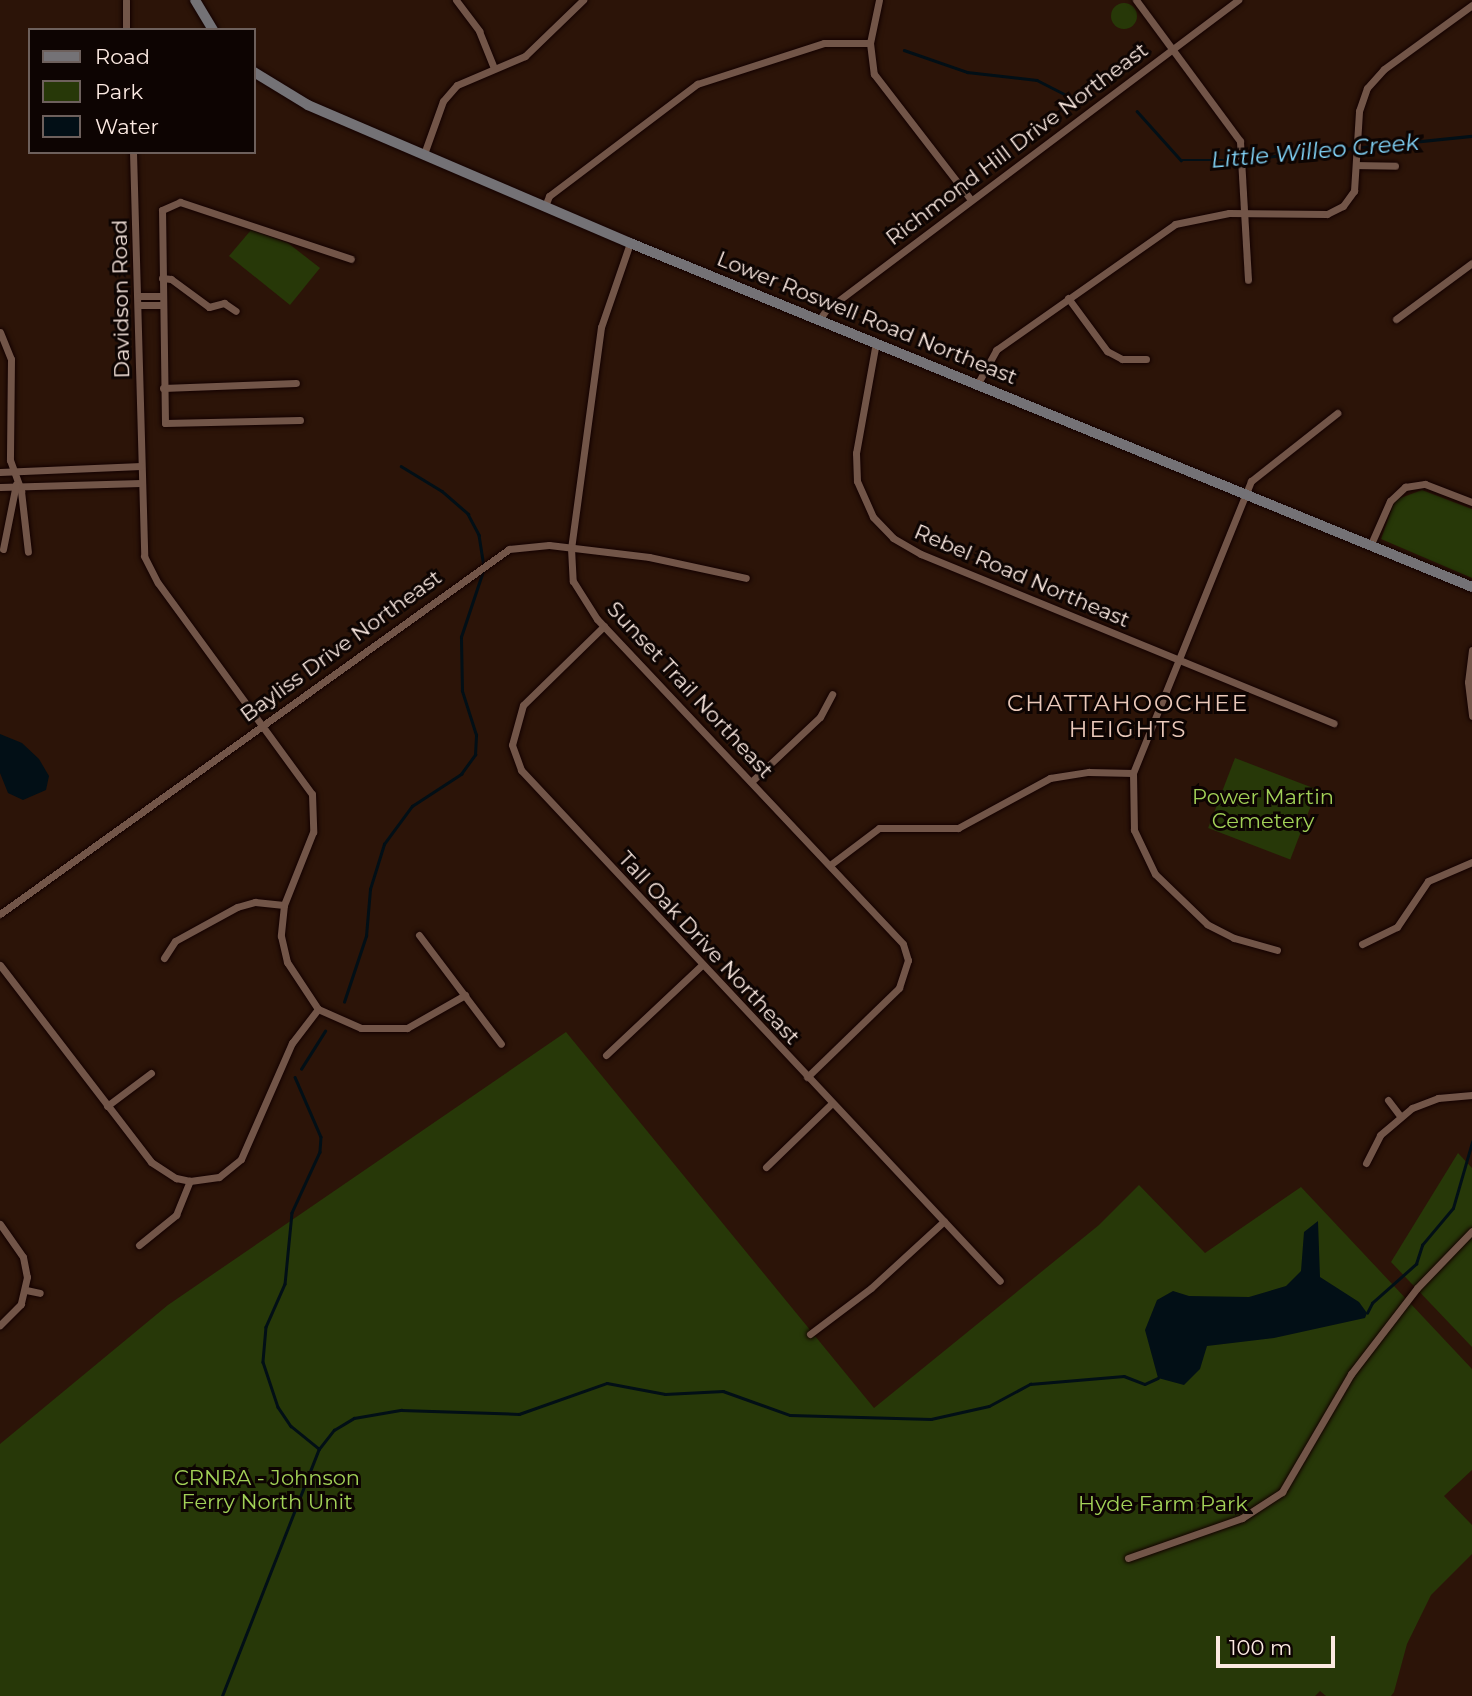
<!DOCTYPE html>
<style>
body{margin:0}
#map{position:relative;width:1472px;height:1696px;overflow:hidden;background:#2c1408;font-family:Montserrat,sans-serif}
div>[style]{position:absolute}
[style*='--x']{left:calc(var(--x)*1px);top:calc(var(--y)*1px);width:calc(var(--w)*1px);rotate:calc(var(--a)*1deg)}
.green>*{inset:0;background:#273808;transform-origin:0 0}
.round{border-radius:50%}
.water>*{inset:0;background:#020f16}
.stream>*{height:2.5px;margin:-1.25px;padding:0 1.25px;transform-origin:1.25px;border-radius:1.25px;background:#020f16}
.roads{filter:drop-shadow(0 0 2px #130100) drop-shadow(0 0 2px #130100)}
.street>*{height:7px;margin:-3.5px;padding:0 3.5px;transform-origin:3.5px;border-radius:3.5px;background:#725548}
.secondary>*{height:10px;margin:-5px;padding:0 5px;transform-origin:5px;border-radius:5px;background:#747276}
span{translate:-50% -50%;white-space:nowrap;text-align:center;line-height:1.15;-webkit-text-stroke:6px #0d0402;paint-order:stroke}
.street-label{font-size:21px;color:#fceae2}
.park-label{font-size:21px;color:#a2d157}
.water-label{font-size:23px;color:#83d6fb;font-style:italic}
.neighbourhood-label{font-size:23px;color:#ebc9ba;letter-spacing:2px}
.legend{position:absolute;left:28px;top:28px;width:228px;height:126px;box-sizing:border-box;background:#0d0402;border:2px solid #6d605c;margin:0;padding:9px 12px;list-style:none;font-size:21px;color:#fceae2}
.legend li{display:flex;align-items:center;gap:14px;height:35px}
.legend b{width:35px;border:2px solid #6d605c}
.scale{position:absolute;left:1216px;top:1636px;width:119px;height:32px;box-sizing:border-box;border:4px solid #fceae2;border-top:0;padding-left:9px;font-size:21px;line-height:24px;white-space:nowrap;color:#fceae2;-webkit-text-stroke:5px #0d0402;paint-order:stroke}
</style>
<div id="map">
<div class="green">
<div class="round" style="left:1111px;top:3px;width:26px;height:26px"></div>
<div style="clip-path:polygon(251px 230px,288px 243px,320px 268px,290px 305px,229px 256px)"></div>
<div style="clip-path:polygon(1422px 490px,1472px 509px,1472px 578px,1381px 539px,1395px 500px)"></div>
<div style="left:1235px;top:758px;width:88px;height:75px;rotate:21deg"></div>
<div style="clip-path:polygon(566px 1032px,874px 1408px,1099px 1225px,1139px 1185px,1205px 1253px,1301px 1187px,1472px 1369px,1472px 1470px,1444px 1496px,1472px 1525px,1472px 1554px,1431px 1595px,1407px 1644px,1394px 1692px,1391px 1696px,1326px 1696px,1320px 1691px,1315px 1696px,0 1696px,0 1444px,168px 1305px)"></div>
<div style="clip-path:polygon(1458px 1153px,1472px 1168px,1472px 1347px,1391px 1262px)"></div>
</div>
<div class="water">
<div style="clip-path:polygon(0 734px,22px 743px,39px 759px,49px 776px,46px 790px,23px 800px,8px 793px,0 773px)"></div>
<div style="clip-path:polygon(1318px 1221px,1320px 1277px,1359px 1302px,1367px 1313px,1365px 1318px,1274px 1338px,1207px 1346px,1200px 1369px,1184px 1385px,1158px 1378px,1145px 1330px,1157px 1300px,1173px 1291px,1189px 1296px,1249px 1297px,1286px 1286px,1301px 1271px,1304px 1232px)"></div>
</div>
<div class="stream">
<div style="--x:904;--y:50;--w:67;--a:19.2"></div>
<div style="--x:967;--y:72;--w:70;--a:6.5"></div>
<div style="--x:1037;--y:80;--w:44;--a:27.1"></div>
<div style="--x:1137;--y:111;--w:66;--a:48.1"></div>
<div style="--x:1181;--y:160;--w:57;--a:0"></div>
<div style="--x:1244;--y:159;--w:229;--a:-5.8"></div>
<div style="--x:401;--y:466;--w:48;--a:31.4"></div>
<div style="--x:442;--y:491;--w:35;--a:41"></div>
<div style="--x:468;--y:514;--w:24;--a:62"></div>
<div style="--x:479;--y:535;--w:30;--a:81"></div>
<div style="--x:344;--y:1002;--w:70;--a:-71.6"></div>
<div style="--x:366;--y:936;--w:47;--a:-85.1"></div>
<div style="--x:370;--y:889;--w:47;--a:-72.7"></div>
<div style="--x:384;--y:844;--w:47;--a:-53.6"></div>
<div style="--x:412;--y:806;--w:59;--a:-33.1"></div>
<div style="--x:461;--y:774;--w:24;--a:-54"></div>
<div style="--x:475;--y:755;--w:20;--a:-87"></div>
<div style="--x:476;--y:735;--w:46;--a:-107.7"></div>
<div style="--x:462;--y:691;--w:54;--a:-91.1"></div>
<div style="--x:461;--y:637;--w:70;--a:-71.6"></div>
<div style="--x:301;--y:1069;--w:45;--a:-57.7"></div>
<div style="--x:295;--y:1077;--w:65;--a:66.6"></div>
<div style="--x:321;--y:1137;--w:15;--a:94"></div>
<div style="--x:320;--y:1152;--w:67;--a:114.7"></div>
<div style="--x:292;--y:1213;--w:71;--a:95.6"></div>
<div style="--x:285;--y:1284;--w:47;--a:113.8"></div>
<div style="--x:266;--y:1327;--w:35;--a:95"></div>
<div style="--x:263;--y:1362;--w:47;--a:71.6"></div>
<div style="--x:278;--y:1407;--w:23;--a:56"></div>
<div style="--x:291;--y:1426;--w:36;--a:39"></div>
<div style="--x:1367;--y:1313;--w:11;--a:-63"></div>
<div style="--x:1372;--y:1303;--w:59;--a:-41.6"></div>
<div style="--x:1416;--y:1264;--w:20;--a:-72"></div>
<div style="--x:1422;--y:1245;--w:48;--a:-50"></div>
<div style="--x:1453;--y:1208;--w:69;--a:-73.9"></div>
<div style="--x:222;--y:1696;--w:265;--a:-68.6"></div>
<div style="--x:319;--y:1449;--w:24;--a:-52"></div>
<div style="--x:334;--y:1430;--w:23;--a:-31"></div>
<div style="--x:354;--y:1418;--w:48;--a:-9.7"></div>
<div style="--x:401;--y:1410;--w:118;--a:1.9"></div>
<div style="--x:519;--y:1414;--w:93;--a:-19.4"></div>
<div style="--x:607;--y:1383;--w:59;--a:10.7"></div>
<div style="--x:665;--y:1394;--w:58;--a:-3"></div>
<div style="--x:723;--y:1391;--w:71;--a:19.7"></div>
<div style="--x:790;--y:1415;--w:141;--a:1.6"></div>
<div style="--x:931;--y:1419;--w:59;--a:-12.6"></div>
<div style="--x:989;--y:1406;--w:47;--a:-28.2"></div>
<div style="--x:1030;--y:1384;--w:94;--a:-4.9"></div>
<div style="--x:1124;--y:1376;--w:22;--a:21"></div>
<div style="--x:1145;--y:1384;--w:14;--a:-25"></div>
</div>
<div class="roads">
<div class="street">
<div style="--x:126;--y:0;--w:30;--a:90"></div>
<div style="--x:456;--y:0;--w:39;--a:53"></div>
<div style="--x:479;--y:31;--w:40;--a:68"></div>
<div style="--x:879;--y:0;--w:44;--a:101.8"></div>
<div style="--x:870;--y:43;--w:31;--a:83"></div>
<div style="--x:874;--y:74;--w:159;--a:52.4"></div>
<div style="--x:1136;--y:0;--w:175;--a:53.6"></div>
<div style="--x:1240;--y:141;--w:139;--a:86.7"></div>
<div style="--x:133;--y:152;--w:404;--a:88.4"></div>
<div style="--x:144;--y:556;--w:30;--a:63"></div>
<div style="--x:158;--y:583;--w:261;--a:53.9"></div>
<div style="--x:312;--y:794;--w:38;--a:88"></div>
<div style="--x:313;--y:832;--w:79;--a:111.7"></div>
<div style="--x:284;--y:905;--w:31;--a:96"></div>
<div style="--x:281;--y:936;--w:27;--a:77"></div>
<div style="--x:287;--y:962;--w:56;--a:56.6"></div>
<div style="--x:318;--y:1009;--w:47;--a:23.8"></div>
<div style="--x:361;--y:1028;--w:46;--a:0"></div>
<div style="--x:407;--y:1028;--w:67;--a:-29.6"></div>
<div style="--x:424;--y:154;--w:56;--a:-70.3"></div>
<div style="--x:443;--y:101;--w:21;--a:-49"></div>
<div style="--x:457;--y:85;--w:74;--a:-23.1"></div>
<div style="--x:525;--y:56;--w:81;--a:-44"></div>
<div style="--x:1356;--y:165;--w:39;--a:1"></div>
<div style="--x:545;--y:206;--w:11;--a:-68"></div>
<div style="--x:549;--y:196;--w:186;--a:-37.1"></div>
<div style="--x:697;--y:84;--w:133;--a:-17.9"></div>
<div style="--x:824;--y:43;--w:46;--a:0"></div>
<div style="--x:630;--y:243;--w:89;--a:109"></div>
<div style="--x:601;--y:327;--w:223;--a:97.7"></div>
<div style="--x:571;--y:548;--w:33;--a:87"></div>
<div style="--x:573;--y:581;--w:45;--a:57.7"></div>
<div style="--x:597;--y:619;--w:446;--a:46.7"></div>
<div style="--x:903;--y:944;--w:17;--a:73"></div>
<div style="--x:908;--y:960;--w:29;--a:108"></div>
<div style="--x:899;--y:988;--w:128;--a:135.9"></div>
<div style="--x:162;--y:278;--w:9;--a:6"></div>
<div style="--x:171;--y:279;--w:47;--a:36.4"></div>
<div style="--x:209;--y:307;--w:16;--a:-15"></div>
<div style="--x:224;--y:303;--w:14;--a:34"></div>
<div style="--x:139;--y:296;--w:23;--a:0"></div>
<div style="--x:1068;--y:298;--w:66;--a:53.7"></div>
<div style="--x:1107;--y:351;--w:17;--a:28"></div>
<div style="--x:1122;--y:359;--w:24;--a:0"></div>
<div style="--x:139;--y:305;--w:23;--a:0"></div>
<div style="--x:1396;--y:319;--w:94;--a:-36.4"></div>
<div style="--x:819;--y:320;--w:12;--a:-55"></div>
<div style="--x:826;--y:310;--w:516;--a:-36.96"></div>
<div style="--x:0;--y:332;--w:29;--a:68"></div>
<div style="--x:11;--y:359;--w:101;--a:90.6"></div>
<div style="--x:10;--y:460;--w:33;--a:70"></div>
<div style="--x:21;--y:491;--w:61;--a:83.5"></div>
<div style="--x:876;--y:342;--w:113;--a:100.2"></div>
<div style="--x:856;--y:453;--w:28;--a:88"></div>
<div style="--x:857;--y:481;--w:39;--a:66"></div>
<div style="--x:873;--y:517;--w:29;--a:46"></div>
<div style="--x:893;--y:538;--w:32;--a:30"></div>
<div style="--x:921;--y:554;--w:446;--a:22.3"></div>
<div style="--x:978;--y:383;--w:38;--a:-61"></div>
<div style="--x:996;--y:350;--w:219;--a:-35.1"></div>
<div style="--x:1175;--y:224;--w:55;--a:-11.5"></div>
<div style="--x:1229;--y:213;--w:98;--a:0.6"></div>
<div style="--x:1327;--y:214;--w:18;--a:-27"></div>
<div style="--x:1343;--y:206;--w:19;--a:-54"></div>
<div style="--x:1354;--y:191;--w:80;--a:-86.4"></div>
<div style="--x:1359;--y:111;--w:24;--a:-71"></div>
<div style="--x:1367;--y:88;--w:25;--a:-48"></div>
<div style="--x:1384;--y:69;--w:109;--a:-36"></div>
<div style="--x:163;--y:388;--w:133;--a:-2.2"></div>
<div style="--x:300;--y:420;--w:135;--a:178.7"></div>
<div style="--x:165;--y:423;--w:213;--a:-90.8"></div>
<div style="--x:162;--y:210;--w:20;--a:-24"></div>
<div style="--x:180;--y:202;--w:180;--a:18.4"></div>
<div style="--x:0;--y:472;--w:141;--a:-2.4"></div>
<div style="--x:0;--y:487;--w:141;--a:-1.6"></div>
<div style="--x:1371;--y:544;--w:47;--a:-66.2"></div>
<div style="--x:1390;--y:501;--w:21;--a:-43"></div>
<div style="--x:1405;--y:487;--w:20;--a:-9"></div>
<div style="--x:1425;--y:484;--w:50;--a:21"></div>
<div style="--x:3;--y:549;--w:66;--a:-78.7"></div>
<div style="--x:604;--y:626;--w:113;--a:135.7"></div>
<div style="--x:523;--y:705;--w:41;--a:105.4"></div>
<div style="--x:512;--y:745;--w:27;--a:70"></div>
<div style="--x:521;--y:770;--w:700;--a:46.85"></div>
<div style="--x:1472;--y:650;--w:32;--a:97"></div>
<div style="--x:1468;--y:682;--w:34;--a:83"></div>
<div style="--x:752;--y:781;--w:93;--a:-43.3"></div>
<div style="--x:820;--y:717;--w:26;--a:-62"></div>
<div style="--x:830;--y:865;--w:61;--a:-37.1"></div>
<div style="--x:879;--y:828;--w:79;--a:0"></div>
<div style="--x:958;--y:828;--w:105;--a:-28.5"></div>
<div style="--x:1050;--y:778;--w:39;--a:-9"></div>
<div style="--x:1089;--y:772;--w:44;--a:1.3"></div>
<div style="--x:0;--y:914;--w:626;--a:-35.64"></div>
<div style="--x:509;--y:549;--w:40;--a:-5.7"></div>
<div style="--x:549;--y:545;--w:101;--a:6.8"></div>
<div style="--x:649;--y:557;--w:99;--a:12.2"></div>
<div style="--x:419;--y:935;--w:136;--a:53"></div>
<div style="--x:1362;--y:944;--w:39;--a:-26"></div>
<div style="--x:1397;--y:927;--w:55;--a:-56"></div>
<div style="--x:1428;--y:881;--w:48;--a:-23.4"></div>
<div style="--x:1277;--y:950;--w:45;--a:-164.4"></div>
<div style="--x:1234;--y:938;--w:30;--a:-153"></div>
<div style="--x:1207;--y:924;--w:72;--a:-136.1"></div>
<div style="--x:1155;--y:874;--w:49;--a:-115.5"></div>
<div style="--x:1134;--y:830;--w:57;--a:-91"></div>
<div style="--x:1133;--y:773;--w:315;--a:-68"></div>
<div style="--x:1251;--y:481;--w:110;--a:-38.3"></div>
<div style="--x:164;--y:958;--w:20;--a:-57"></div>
<div style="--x:175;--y:941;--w:71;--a:-28.7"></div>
<div style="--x:237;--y:907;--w:19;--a:-16"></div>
<div style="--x:255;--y:902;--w:29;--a:6"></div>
<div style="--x:0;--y:965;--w:248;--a:52.5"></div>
<div style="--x:151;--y:1162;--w:30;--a:33"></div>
<div style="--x:176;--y:1178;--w:14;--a:12"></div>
<div style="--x:190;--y:1181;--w:29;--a:-8"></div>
<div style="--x:219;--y:1177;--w:28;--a:-39"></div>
<div style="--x:241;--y:1159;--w:127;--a:-66.3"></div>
<div style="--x:292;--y:1043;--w:43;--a:-52.6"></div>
<div style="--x:606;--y:1055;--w:132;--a:-43.2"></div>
<div style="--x:1388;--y:1100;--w:20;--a:53"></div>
<div style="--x:107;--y:1106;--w:55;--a:-36.9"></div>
<div style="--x:1366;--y:1163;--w:31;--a:-63"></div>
<div style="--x:1380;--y:1135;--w:42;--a:-40.2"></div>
<div style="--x:1412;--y:1108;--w:28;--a:-21"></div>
<div style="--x:1438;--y:1098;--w:34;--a:-5"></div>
<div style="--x:766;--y:1167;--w:92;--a:-44.1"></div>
<div style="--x:0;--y:1224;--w:40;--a:55.1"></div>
<div style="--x:23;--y:1257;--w:20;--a:79"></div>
<div style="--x:27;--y:1277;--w:28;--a:103"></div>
<div style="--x:21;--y:1304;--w:30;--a:135"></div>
<div style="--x:139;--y:1245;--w:48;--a:-39"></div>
<div style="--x:176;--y:1215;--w:37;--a:-68"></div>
<div style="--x:26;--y:1290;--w:14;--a:12"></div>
<div style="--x:810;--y:1334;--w:76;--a:-37"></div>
<div style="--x:871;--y:1288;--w:99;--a:-42.5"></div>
<div style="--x:1128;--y:1558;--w:121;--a:-19.3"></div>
<div style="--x:1242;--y:1518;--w:48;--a:-33"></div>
<div style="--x:1282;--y:1492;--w:137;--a:-59.7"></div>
<div style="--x:1351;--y:1374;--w:108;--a:-52.5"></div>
<div style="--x:1417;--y:1288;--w:79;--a:-46"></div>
</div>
<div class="secondary">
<div style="--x:195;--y:0;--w:35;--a:59"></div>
<div style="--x:254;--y:72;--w:63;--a:31.4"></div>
<div style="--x:308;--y:105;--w:350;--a:23.2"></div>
<div style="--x:630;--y:243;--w:910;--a:22.22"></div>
</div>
</div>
<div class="street-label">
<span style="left:1017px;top:144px;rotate:-37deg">Richmond Hill Drive Northeast</span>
<span style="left:121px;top:299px;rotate:-91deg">Davidson Road</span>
<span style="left:867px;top:318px;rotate:22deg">Lower Roswell Road Northeast</span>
<span style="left:1022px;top:576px;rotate:23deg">Rebel Road Northeast</span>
<span style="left:341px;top:646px;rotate:-36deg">Bayliss Drive Northeast</span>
<span style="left:690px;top:690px;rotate:47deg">Sunset Trail Northeast</span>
<span style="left:709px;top:948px;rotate:47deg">Tall Oak Drive Northeast</span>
</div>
<div class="park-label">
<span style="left:1263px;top:809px">Power Martin<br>Cemetery</span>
<span style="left:267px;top:1490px">CRNRA - Johnson<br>Ferry North Unit</span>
<span style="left:1163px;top:1504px">Hyde Farm Park</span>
</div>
<div class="water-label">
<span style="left:1315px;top:151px;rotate:-5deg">Little Willeo Creek</span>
</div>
<div class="neighbourhood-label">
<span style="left:1128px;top:716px">CHATTAHOOCHEE<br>HEIGHTS</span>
</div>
<ul class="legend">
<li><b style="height:9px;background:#747276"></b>Road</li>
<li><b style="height:19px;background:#273808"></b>Park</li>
<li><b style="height:19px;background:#020f16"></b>Water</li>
</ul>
<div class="scale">100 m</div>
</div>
